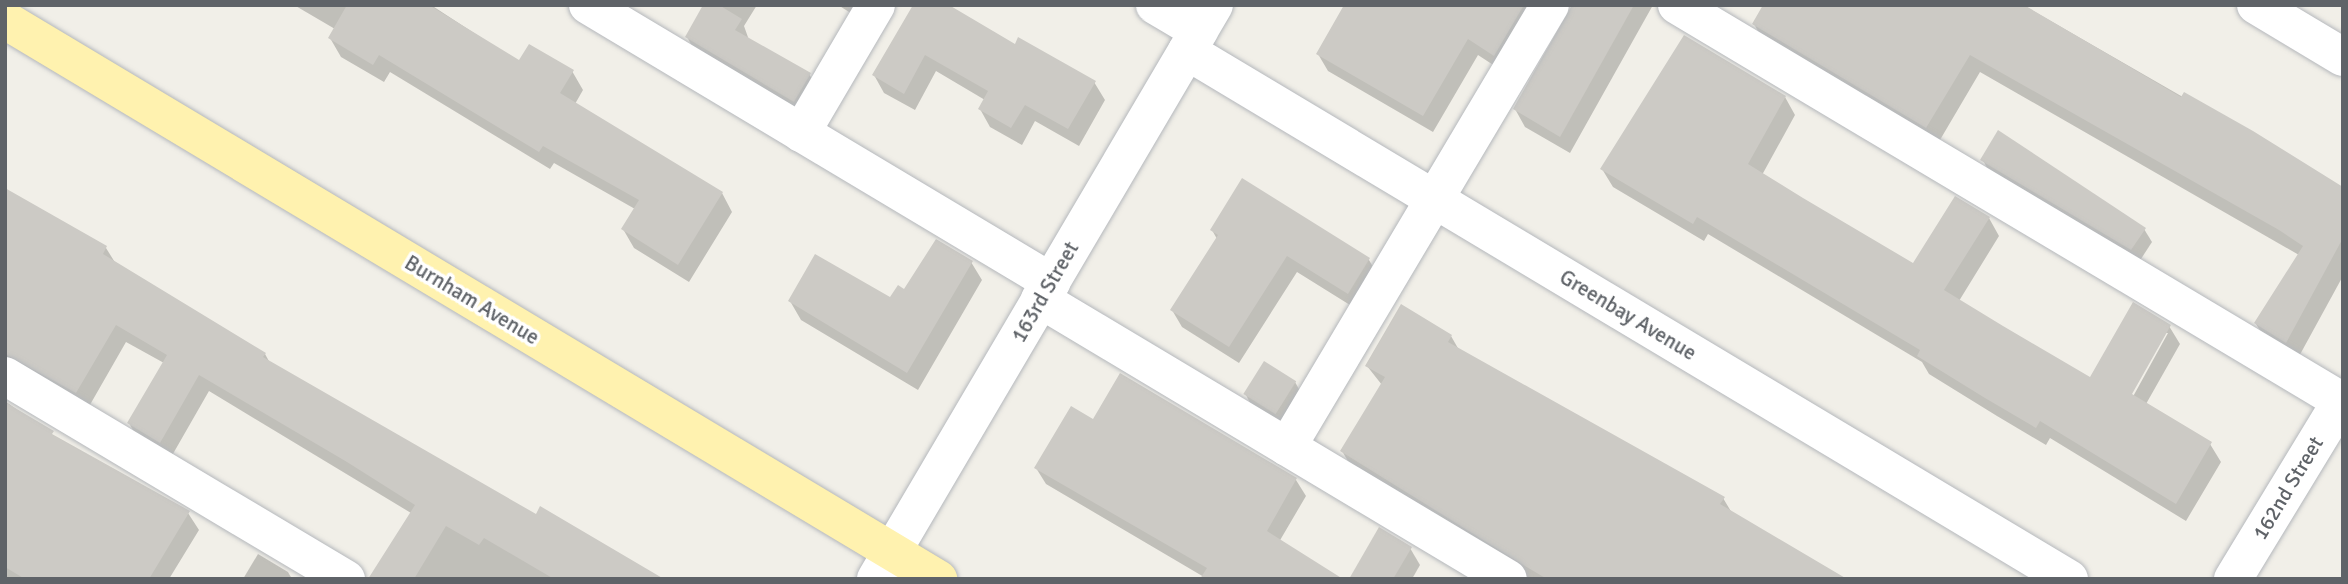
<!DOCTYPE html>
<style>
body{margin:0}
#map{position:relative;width:2348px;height:584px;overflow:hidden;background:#f1efe8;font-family:Signika,sans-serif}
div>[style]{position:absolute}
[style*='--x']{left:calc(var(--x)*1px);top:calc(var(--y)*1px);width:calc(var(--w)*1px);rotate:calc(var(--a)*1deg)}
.shadow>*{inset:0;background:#0003}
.building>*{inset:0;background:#cccac5;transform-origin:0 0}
.roads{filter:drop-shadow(0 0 2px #b5b8bc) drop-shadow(0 0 2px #b5b8bc)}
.minor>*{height:38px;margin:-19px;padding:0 19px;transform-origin:19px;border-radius:19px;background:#fff}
.major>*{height:38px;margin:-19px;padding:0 19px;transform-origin:19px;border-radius:19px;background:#fff2af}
span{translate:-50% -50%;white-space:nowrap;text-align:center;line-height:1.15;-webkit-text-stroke:7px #fff;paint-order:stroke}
.street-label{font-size:21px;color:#5f6368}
.frame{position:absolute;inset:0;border:7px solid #5f6368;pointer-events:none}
</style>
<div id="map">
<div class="shadow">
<div style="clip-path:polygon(294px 5px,431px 5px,520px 63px,572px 71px,583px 90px,575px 104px,722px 193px,732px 212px,689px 282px,634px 248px,623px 229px,635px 209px,554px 163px,550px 169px,390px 72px,384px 82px,341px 57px,330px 38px,335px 29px)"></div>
<div style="clip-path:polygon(705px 5px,757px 5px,744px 26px,749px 40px,809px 74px,820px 92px,804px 119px,697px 55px,687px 37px)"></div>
<div style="clip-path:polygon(838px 5px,864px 5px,857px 17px)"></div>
<div style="clip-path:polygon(915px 5px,1094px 82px,1105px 100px,1079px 146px,1035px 121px,1022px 145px,990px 127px,980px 109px,985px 100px,936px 71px,915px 110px,884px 93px,874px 75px)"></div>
<div style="clip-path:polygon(1358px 5px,1550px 5px,1504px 72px,1478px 55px,1433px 132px,1328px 71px,1318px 54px)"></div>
<div style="clip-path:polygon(1571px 5px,1653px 5px,1570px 153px,1525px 127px,1515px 109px,1571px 16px)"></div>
<div style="clip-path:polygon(2023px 5px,2343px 189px,2343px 276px,2297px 360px,2267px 342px,2256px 324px,2299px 255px,1980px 72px,1937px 145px,1764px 42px,1754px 24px)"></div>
<div style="clip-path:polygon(evenodd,1785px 97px,1795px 115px,1762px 175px,1913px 265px,1989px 218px,1999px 236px,1959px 301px,2091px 379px,2169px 326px,2180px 344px,2146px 404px,2210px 444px,2221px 462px,2186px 521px,2050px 438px,2046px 445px,1997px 416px,1929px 374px,1922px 362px,1708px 234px,1704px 241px,1613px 187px,1602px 169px,1785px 97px,2164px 333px,2168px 333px,2130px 402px,2127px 401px,2164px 333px)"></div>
<div style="clip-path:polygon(1983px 160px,2144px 229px,2152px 242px,2139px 262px,1990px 174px)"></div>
<div style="clip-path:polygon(5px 190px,106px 248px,116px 264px,265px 354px,270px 363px,536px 516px,656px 579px,381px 579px,411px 513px,209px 391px,170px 459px,139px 441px,129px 423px,164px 363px,126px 342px,87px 410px,5px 377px)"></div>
<div style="clip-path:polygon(1212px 230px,1369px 260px,1379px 277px,1358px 310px,1297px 272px,1239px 363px,1182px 327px,1172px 310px,1217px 239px)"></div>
<div style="clip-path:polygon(971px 262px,982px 280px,918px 390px,801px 320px,790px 301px,891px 299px)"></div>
<div style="clip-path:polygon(1451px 336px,1459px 350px,1723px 498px,1732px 513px,1844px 579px,1531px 579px,1352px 468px,1342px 451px,1382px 385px,1367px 366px)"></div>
<div style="clip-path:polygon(1121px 375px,1296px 480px,1306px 496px,1279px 542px,1204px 577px,1046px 484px,1036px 468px,1094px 422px)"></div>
<div style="clip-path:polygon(1295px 382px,1300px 391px,1281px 423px,1251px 405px,1246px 395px)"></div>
<div style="clip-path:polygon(5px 401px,57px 439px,188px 513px,199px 530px,169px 579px,5px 577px)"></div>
<div style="clip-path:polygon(1410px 548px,1420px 565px,1412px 579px,1351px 579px)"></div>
<div style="clip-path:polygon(258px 554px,288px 572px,292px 579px,243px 579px)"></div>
</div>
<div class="building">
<div style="clip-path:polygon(347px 5px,429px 5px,519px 60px,529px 44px,574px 70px,560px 93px,723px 192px,678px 265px,621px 229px,639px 200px,543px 146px,539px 152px,379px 55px,373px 65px,328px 38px)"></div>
<div style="clip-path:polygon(703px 5px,719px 5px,742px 19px,735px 30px,811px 73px,794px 102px,685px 37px)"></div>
<div style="clip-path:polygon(913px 5px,949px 5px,1015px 44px,1018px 37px,1096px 81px,1068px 129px,1025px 105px,1011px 128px,978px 109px,988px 91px,925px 55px,904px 94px,872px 75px)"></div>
<div style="clip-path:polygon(1344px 5px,1524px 5px,1494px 56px,1468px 39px,1423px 116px,1316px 54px)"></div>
<div style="clip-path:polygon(1572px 5px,1634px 5px,1560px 137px,1513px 109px)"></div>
<div style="clip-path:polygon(1763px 5px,2024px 5px,2181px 97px,2184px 92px,2253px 131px,2343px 187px,2343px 238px,2286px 343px,2254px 323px,2303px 246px,2279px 230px,1970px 55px,1926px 128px,1752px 24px)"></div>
<div style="clip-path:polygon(1684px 35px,1786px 96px,1748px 164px,1803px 198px,1913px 263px,1955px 196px,1990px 217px,1944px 290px,2003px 326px,2090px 377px,2133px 302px,2171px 325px,2132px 394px,2212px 442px,2176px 504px,2040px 421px,2036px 428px,1985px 398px,1917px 356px,1920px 350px,1697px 217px,1693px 224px,1600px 169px)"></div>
<div style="clip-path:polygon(1998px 130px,2146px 228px,2131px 250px,1980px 160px)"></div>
<div style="clip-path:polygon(1242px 178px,1370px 258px,1348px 294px,1287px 256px,1229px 347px,1170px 310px,1218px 235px,1210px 230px)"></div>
<div style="clip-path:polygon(5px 188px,107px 246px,103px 254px,266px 353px,263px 357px,536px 514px,540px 506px,664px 579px,554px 579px,484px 538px,479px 545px,446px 526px,414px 579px,368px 579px,415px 505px,347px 462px,199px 375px,160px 443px,127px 423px,167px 355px,116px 325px,76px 393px,5px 354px)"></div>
<div style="clip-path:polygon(936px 239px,973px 261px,907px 373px,788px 301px,815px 254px,890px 297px,898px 285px,904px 289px)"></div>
<div style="clip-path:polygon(1401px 304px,1452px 335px,1448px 342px,1725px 497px,1720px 504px,1847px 579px,1547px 579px,1525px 566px,1340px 451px,1385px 377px,1365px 366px)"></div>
<div style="left:1264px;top:361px;width:38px;height:39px;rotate:32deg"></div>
<div style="clip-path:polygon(1120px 373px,1297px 478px,1267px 531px,1343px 579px,1200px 579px,1207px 568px,1034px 468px,1071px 406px,1093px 419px)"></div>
<div style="clip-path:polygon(5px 402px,54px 431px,52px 434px,190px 511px,149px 579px,25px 579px,5px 567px)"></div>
<div style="clip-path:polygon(1379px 527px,1412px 547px,1393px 579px,1349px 579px)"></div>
</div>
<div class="roads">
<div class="minor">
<div style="--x:588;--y:5;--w:540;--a:30.89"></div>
<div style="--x:1155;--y:5;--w:51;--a:30.6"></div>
<div style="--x:1677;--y:5;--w:775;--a:30.8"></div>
<div style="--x:2256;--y:5;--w:101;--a:30.9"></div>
<div style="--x:1187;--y:51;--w:1028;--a:30.91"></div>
<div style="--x:801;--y:133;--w:148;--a:-59.6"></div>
<div style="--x:1040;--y:299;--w:545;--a:30.89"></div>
<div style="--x:5;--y:376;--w:397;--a:30.8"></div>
<div style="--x:1287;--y:447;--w:514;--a:-59.25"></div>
<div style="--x:876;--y:579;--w:666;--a:-59.51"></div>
<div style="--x:2233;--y:579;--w:212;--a:-58.7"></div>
</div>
<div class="major">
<div style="--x:5;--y:20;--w:1088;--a:30.93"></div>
</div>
</div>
<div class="street-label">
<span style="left:1045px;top:292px;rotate:-60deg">163rd Street</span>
<span style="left:472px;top:300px;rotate:31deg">Burnham Avenue</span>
<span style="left:1628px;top:315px;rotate:31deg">Greenbay Avenue</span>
<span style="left:2288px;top:488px;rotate:-59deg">162nd Street</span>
</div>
<div class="frame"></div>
</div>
